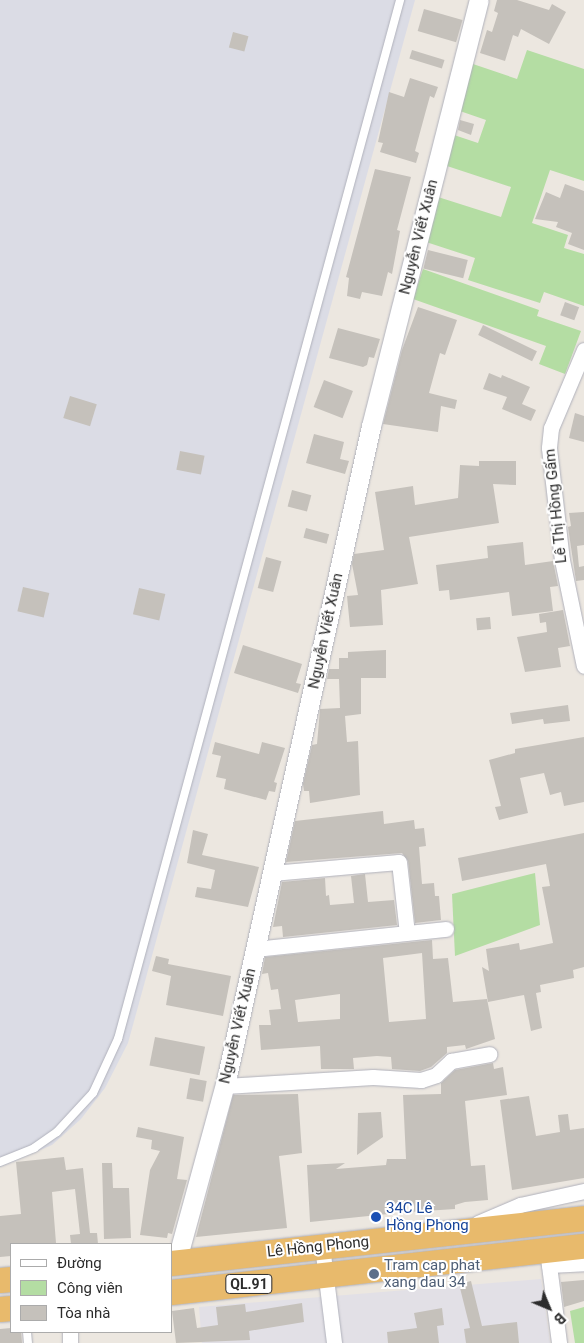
<!DOCTYPE html>
<meta charset="utf-8">
<style>
body{margin:0}
#map{position:relative;width:584px;height:1343px;overflow:hidden;background:#ece7e0;font-family:Roboto,sans-serif}
div>[style]{position:absolute}
[style*='--x']{left:calc(var(--x)*1px);top:calc(var(--y)*1px);width:calc(var(--w)*1px);rotate:calc(var(--a)*1deg)}
.industrial>*{inset:0;background:#e2e0e6}
.airport>*{inset:0;background:#dbdce5}
.green>*{inset:0;background:#b4dda3}
.building>*{inset:0;background:#c5c1bb;transform-origin:0 0}
.roads{filter:drop-shadow(0 0 1px #b0b1bb) drop-shadow(0 0 1px #b0b1bb)}
.service>*{height:8px;margin:-4px;padding:0 4px;transform-origin:4px;border-radius:4px;background:#fff}
.minor>*{height:15px;margin:-7.5px;padding:0 7.5px;transform-origin:7.5px;border-radius:7.5px;background:#fff}
.tertiary>*{height:19px;margin:-9.5px;padding:0 9.5px;transform-origin:9.5px;border-radius:9.5px;background:#fff}
.trunk>*{height:25px;margin:-12.5px;padding:0 12.5px;transform-origin:12.5px;border-radius:12.5px;background:#e8ba6c}
.dots>*{width:14px;height:14px;translate:-50% -50%;box-sizing:border-box;border:2px solid #fff;border-radius:50%}
span{translate:-50% -50%;white-space:nowrap;text-align:center;line-height:1.15;-webkit-text-stroke:4px #fff;paint-order:stroke}
.shield-label span{padding:1px 4px;background:#fff;border:1px solid;border-radius:4px;-webkit-text-stroke-width:0}
.shield-label{font-size:14px;color:#2c2c2c;font-weight:700}
.street-label{font-size:15px;color:#2c2c2c}
.transit-label{font-size:15px;color:#164399}
.left{translate:0 -50%;text-align:left}
.service-label{font-size:15px;color:#4e5e75}
.legend{position:absolute;left:10px;top:1243px;width:162px;height:90px;box-sizing:border-box;background:#fff;border:1px solid #ababab;margin:0;padding:6px 9px;list-style:none;font-size:15px;color:#2c2c2c}
.legend li{display:flex;align-items:center;gap:10px;height:25px}
.legend b{width:25px;border:1px solid #ababab}
.north{position:absolute;left:524px;top:1283px;width:50px;height:50px;-webkit-text-stroke:4px #fff;paint-order:stroke;rotate:135deg;font-size:14px;font-weight:700;line-height:20px;text-align:center;color:#2c2c2c}
.north::after{content:'';display:block;margin:auto;width:18px;height:22px;background:#2c2c2c;clip-path:polygon(50% 0,100% 100%,50% 72%,0 100%)}
</style>
<div id="map">
<div class="industrial">
<div style="clip-path:polygon(541px 1279px,550px 1343px,202px 1343px,199px 1307px)"></div>
</div>
<div class="airport">
<div style="clip-path:polygon(0 0,415px 0,128px 1043px,105px 1088px,81px 1119px,52px 1145px,0 1167px)"></div>
</div>
<div class="green">
<div style="clip-path:polygon(527px 50px,584px 69px,584px 181px,550px 170px,532px 223px,568px 235px,564px 248px,584px 254px,584px 306px,544px 292px,540px 303px,468px 280px,475px 258px,423px 241px,438px 197px,501px 217px,511px 187px,444px 165px,454px 135px,478px 143px,486px 120px,457px 110px,473px 64px,517px 79px)"></div>
<div style="clip-path:polygon(423px 269px,539px 310px,537px 316px,581px 331px,565px 374px,539px 364px,546px 346px,413px 299px)"></div>
<div style="clip-path:polygon(535px 873px,540px 925px,455px 956px,452px 894px)"></div>
<div style="clip-path:polygon(584px 1307px,584px 1343px,575px 1343px,570px 1311px)"></div>
</div>
<div class="building">
<div style="clip-path:polygon(497px 0,517px 0,549px 10px,552px 4px,566px 12px,549px 44px,521px 29px,518px 37px,513px 35px,505px 61px,480px 53px,487px 30px,492px 32px,498px 13px,494px 11px)"></div>
<div style="left:424px;top:9px;width:40px;height:23px;rotate:16deg"></div>
<div style="left:233px;top:32px;width:16px;height:16px;rotate:15deg"></div>
<div style="left:412px;top:50px;width:34px;height:9px;rotate:17deg"></div>
<div style="clip-path:polygon(410px 78px,438px 87px,434px 98px,430px 96px,425px 114px,415px 151px,419px 153px,416px 163px,380px 152px,383px 143px,378px 142px,389px 92px,404px 97px)"></div>
<div style="clip-path:polygon(460px 120px,474px 124px,471px 135px,458px 130px)"></div>
<div style="clip-path:polygon(375px 169px,411px 177px,397px 230px,400px 231px,392px 274px,388px 272px,382px 296px,362px 292px,360px 299px,347px 296px,349px 278px,346px 277px)"></div>
<div style="clip-path:polygon(565px 184px,584px 191px,584px 250px,568px 244px,572px 233px,556px 227px,558px 222px,535px 219px,546px 192px,560px 198px)"></div>
<div style="left:428px;top:250px;width:41px;height:19px;rotate:14deg"></div>
<div style="left:565px;top:302px;width:15px;height:14px;rotate:20deg"></div>
<div style="clip-path:polygon(418px 307px,457px 320px,445px 355px,440px 353px,429px 393px,457px 400px,455px 409px,441px 406px,438px 432px,383px 424px,402px 350px)"></div>
<div style="left:483px;top:325px;width:60px;height:11px;rotate:26deg"></div>
<div style="clip-path:polygon(338px 328px,380px 339px,374px 358px,369px 357px,367px 365px,363px 367px,329px 358px)"></div>
<div style="clip-path:polygon(489px 373px,501px 378px,502px 375px,530px 387px,522px 404px,536px 410px,531px 421px,502px 409px,507px 397px,483px 389px)"></div>
<div style="left:324px;top:380px;width:31px;height:29px;rotate:21deg"></div>
<div style="left:70px;top:396px;width:28px;height:23px;rotate:17deg"></div>
<div style="clip-path:polygon(575px 413px,584px 416px,584px 442px,569px 438px)"></div>
<div style="clip-path:polygon(314px 434px,344px 442px,340px 459px,349px 461px,345px 474px,306px 463px)"></div>
<div style="left:180px;top:451px;width:25px;height:19px;rotate:11deg"></div>
<div style="clip-path:polygon(479px 461px,516px 461px,516px 485px,493px 484px,499px 523px,409px 537px,418px 584px,381px 590px,383px 625px,350px 627px,347px 596px,358px 595px,352px 564px,354px 554px,384px 550px,375px 492px,413px 486px,415px 505px,458px 498px,460px 465px,479px 466px)"></div>
<div style="left:292px;top:490px;width:20px;height:17px;rotate:15deg"></div>
<div style="clip-path:polygon(584px 512px,584px 545px,577px 546px,579px 567px,584px 566px,584px 580px,576px 581px,568px 527px,571px 526px,569px 513px)"></div>
<div style="left:306px;top:528px;width:24px;height:10px;rotate:15deg"></div>
<div style="clip-path:polygon(523px 542px,525px 565px,553px 561px,558px 586px,550px 587px,553px 611px,512px 616px,509px 592px,450px 600px,449px 590px,439px 591px,436px 565px,488px 558px,487px 546px)"></div>
<div style="left:266px;top:557px;width:16px;height:32px;rotate:15deg"></div>
<div style="left:23px;top:587px;width:27px;height:25px;rotate:13deg"></div>
<div style="left:139px;top:588px;width:27px;height:27px;rotate:13deg"></div>
<div style="clip-path:polygon(563px 610px,570px 646px,558px 648px,561px 667px,525px 672px,517px 637px,547px 632px,546px 622px,540px 623px,539px 614px)"></div>
<div style="left:490px;top:617px;width:12px;height:14px;rotate:85deg"></div>
<div style="clip-path:polygon(243px 645px,302px 664px,296px 683px,301px 684px,298px 693px,234px 673px)"></div>
<div style="clip-path:polygon(386px 650px,386px 678px,361px 678px,361px 714px,345px 716px,347px 742px,358px 741px,360px 795px,310px 803px,309px 791px,304px 791px,303px 784px,312px 745px,317px 744px,320px 709px,340px 708px,339px 679px,327px 679px,329px 669px,339px 669px,339px 658px,348px 658px,348px 652px)"></div>
<div style="clip-path:polygon(568px 705px,570px 721px,544px 724px,543px 719px,512px 724px,510px 713px)"></div>
<div style="clip-path:polygon(584px 737px,584px 802px,564px 806px,561px 792px,550px 795px,544px 773px,520px 778px,528px 813px,499px 820px,495px 807px,501px 806px,489px 760px,515px 753px,515px 749px)"></div>
<div style="clip-path:polygon(215px 742px,259px 754px,262px 742px,285px 748px,274px 782px,277px 783px,275px 792px,269px 791px,266px 800px,224px 789px,226px 779px,216px 777px,221px 756px,212px 754px)"></div>
<div style="clip-path:polygon(383px 811px,384px 824px,414px 820px,415px 829px,424px 828px,426px 846px,419px 847px,422px 884px,434px 883px,435px 896px,439px 896px,441px 920px,415px 923px,408px 861px,402px 853px,286px 862px,295px 821px)"></div>
<div style="clip-path:polygon(193px 830px,208px 834px,202px 855px,259px 867px,248px 907px,195px 897px,197px 887px,211px 889px,215px 870px,187px 863px)"></div>
<div style="clip-path:polygon(584px 833px,584px 967px,573px 970px,574px 978px,540px 985px,541px 992px,536px 993px,542px 1028px,531px 1031px,524px 995px,488px 1002px,482px 967px,489px 971px,486px 949px,519px 943px,520px 950px,553px 943px,542px 887px,550px 886px,546px 864px,462px 881px,458px 858px)"></div>
<div style="clip-path:polygon(365px 874px,368px 902px,394px 900px,397px 925px,283px 937px,282px 926px,273px 927px,282px 882px,325px 878px,326px 896px,329px 895px,330px 905px,354px 903px,351px 876px)"></div>
<div style="clip-path:polygon(evenodd,432px 940px,433px 959px,448px 958px,453px 1002px,487px 999px,495px 1039px,466px 1049px,465px 1045px,447px 1047px,447px 1053px,431px 1067px,420px 1071px,392px 1069px,391px 1057px,377px 1056px,353px 1058px,354px 1069px,321px 1069px,320px 1046px,261px 1050px,259px 1025px,271px 1025px,269px 1010px,281px 1009px,278px 989px,271px 990px,268px 973px,262px 974px,265px 957px,432px 940px,422px 953px,426px 1019px,389px 1022px,383px 958px,422px 953px,432px 940px,340px 994px,340px 1019px,298px 1022px,295px 1000px,340px 994px)"></div>
<div style="clip-path:polygon(156px 956px,169px 959px,168px 964px,231px 976px,223px 1016px,166px 1005px,171px 976px,152px 971px)"></div>
<div style="left:155px;top:1037px;width:51px;height:29px;rotate:11deg"></div>
<div style="clip-path:polygon(493px 1063px,494px 1069px,503px 1067px,507px 1095px,465px 1101px,471px 1166px,485px 1165px,488px 1200px,465px 1202px,455px 1205px,455px 1209px,410px 1212px,409px 1203px,387px 1204px,388px 1214px,310px 1222px,307px 1165px,345px 1163px,336px 1169px,386px 1165px,387px 1159px,406px 1159px,403px 1095px,441px 1094px,441px 1083px,455px 1070px)"></div>
<div style="left:190px;top:1078px;width:17px;height:21px;rotate:10deg"></div>
<div style="clip-path:polygon(298px 1094px,302px 1153px,279px 1156px,287px 1228px,196px 1237px,233px 1095px)"></div>
<div style="clip-path:polygon(529px 1096px,536px 1136px,560px 1132px,558px 1115px,568px 1114px,570px 1130px,584px 1128px,584px 1178px,512px 1190px,500px 1100px)"></div>
<div style="clip-path:polygon(381px 1112px,383px 1137px,357px 1155px,358px 1113px)"></div>
<div style="clip-path:polygon(138px 1127px,184px 1137px,177px 1179px,187px 1180px,172px 1234px,168px 1233px,167px 1238px,140px 1235px,150px 1170px,160px 1151px,151px 1149px,152px 1140px,136px 1137px)"></div>
<div style="clip-path:polygon(64px 1157px,66px 1170px,83px 1168px,90px 1233px,97px 1233px,98px 1244px,71px 1244px,70px 1235px,80px 1234px,75px 1189px,52px 1192px,56px 1243px,11px 1244px,11px 1256px,0 1257px,0 1216px,21px 1214px,16px 1162px)"></div>
<div style="clip-path:polygon(102px 1163px,112px 1163px,113px 1188px,129px 1188px,131px 1238px,104px 1239px)"></div>
<div style="clip-path:polygon(584px 1280px,584px 1301px,564px 1307px,561px 1282px)"></div>
<div style="clip-path:polygon(471px 1281px,482px 1326px,517px 1322px,519px 1343px,466px 1343px,464px 1329px,470px 1328px,459px 1284px)"></div>
<div style="clip-path:polygon(302px 1303px,304px 1322px,249px 1331px,250px 1340px,176px 1343px,172px 1311px,194px 1308px,197px 1328px,218px 1325px,216px 1307px,245px 1304px,246px 1312px)"></div>
<div style="clip-path:polygon(442px 1308px,444px 1325px,437px 1326px,439px 1343px,388px 1343px,387px 1332px,417px 1328px,414px 1313px)"></div>
<div style="clip-path:polygon(11px 1328px,11px 1332px,21px 1332px,22px 1343px,0 1343px,0 1329px)"></div>
</div>
<div class="roads">
<div class="service">
<div style="--x:0;--y:1162;--w:37;--a:-22"></div>
<div style="--x:34;--y:1148;--w:28;--a:-35"></div>
<div style="--x:57;--y:1132;--w:53;--a:-47.3"></div>
<div style="--x:93;--y:1093;--w:60;--a:-65.2"></div>
<div style="--x:118;--y:1039;--w:1077;--a:-74.81"></div>
<div style="--x:27;--y:1332;--w:11;--a:85"></div>
</div>
<div class="minor">
<div style="--x:584;--y:350;--w:85;--a:112.9"></div>
<div style="--x:551;--y:428;--w:20;--a:96"></div>
<div style="--x:549;--y:448;--w:113;--a:83.4"></div>
<div style="--x:562;--y:560;--w:108;--a:78.3"></div>
<div style="--x:272;--y:873;--w:127;--a:-5"></div>
<div style="--x:399;--y:862;--w:71;--a:83.6"></div>
<div style="--x:255;--y:949;--w:192;--a:-6"></div>
<div style="--x:225;--y:1086;--w:148;--a:-3.5"></div>
<div style="--x:373;--y:1077;--w:48;--a:3.6"></div>
<div style="--x:421;--y:1080;--w:16;--a:-18"></div>
<div style="--x:436;--y:1075;--w:21;--a:-43"></div>
<div style="--x:451;--y:1061;--w:39;--a:-10"></div>
<div style="--x:478;--y:1223;--w:46;--a:-23.2"></div>
<div style="--x:520;--y:1205;--w:66;--a:-12.3"></div>
<div style="--x:322;--y:1246;--w:98;--a:82.9"></div>
<div style="--x:547;--y:1250;--w:94;--a:82.6"></div>
<div style="--x:549;--y:1265;--w:35;--a:-3"></div>
<div style="--x:70;--y:1343;--w:11;--a:-90"></div>
</div>
<div class="tertiary">
<div style="--x:176;--y:1263;--w:194;--a:-74.7"></div>
<div style="--x:227;--y:1076;--w:666;--a:-77.51"></div>
<div style="--x:371;--y:426;--w:439;--a:-75.8"></div>
</div>
<div class="trunk">
<div style="--x:171;--y:1263;--w:415;--a:-6.2"></div>
<div style="--x:0;--y:1280;--w:11;--a:-5"></div>
<div style="--x:171;--y:1292;--w:416;--a:-6.4"></div>
<div style="--x:0;--y:1309;--w:11;--a:-5"></div>
</div>
</div>
<div class="dots">
<div style="left:376px;top:1217px;background:#1a4fb4"></div>
<div style="left:374px;top:1274px;background:#5c6f8a"></div>
</div>
<div class="shield-label">
<span style="left:249px;top:1284px">QL.91</span>
</div>
<div class="street-label">
<span style="left:419px;top:237px;rotate:-76deg">Nguyễn Viết Xuân</span>
<span style="left:556px;top:506px;rotate:-96deg">Lê Thị Hồng Gấm</span>
<span style="left:326px;top:631px;rotate:-78deg">Nguyễn Viết Xuân</span>
<span style="left:238px;top:1026px;rotate:-77deg">Nguyễn Viết Xuân</span>
<span style="left:318px;top:1247px;rotate:-6deg">Lê Hồng Phong</span>
</div>
<div class="transit-label">
<span class="left" style="left:386px;top:1217px">34C Lê<br>Hồng Phong</span>
</div>
<div class="service-label">
<span class="left" style="left:384px;top:1274px">Tram cap phat<br>xang dau 34</span>
</div>
<ul class="legend">
<li><b style="height:6px;background:#fff"></b>Đường</li>
<li><b style="height:14px;background:#b4dda3"></b>Công viên</li>
<li><b style="height:14px;background:#c5c1bb"></b>Tòa nhà</li>
</ul>
<div class="north">B</div>
</div>
